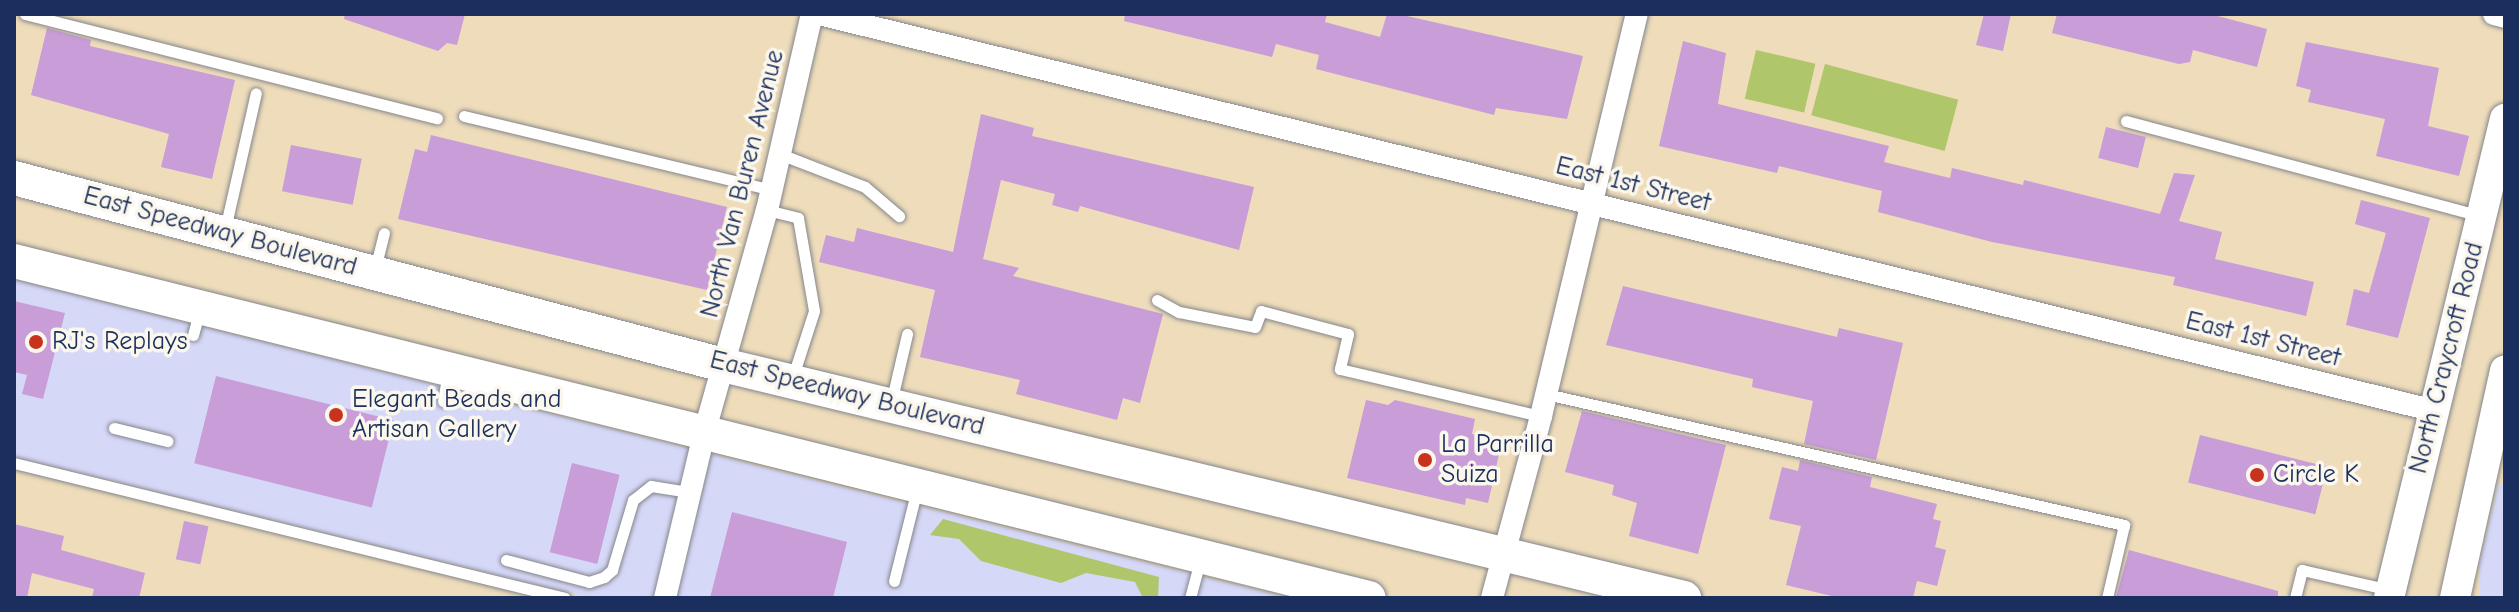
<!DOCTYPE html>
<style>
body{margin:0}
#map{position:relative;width:2519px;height:612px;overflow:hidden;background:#eedcba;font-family:"Comic Neue",sans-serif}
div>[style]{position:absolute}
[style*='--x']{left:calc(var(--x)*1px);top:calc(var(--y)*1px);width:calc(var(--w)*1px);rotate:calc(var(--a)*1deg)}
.built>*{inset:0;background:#d6d8f8}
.green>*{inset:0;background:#b0c66b;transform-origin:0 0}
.building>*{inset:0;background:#c89dd8;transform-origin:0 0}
.roads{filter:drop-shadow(0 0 2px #84868c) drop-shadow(0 0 2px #84868c)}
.service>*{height:11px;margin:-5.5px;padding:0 5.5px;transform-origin:5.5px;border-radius:5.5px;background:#fff}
.minor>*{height:22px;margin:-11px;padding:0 11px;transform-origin:11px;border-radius:11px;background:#fff}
.secondary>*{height:30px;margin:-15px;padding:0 15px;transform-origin:15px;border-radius:15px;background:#fff}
.primary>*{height:34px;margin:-17px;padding:0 17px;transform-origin:17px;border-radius:17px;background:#fff}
.dots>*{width:22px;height:22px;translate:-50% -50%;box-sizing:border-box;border:4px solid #fbf7ec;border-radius:50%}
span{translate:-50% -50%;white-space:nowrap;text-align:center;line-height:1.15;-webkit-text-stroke:7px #fbf7ec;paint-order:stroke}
.street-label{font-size:26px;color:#1b2f5e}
.poi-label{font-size:26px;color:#1b2f5e}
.left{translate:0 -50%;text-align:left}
.frame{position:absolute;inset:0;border:16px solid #1b2f5e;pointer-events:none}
</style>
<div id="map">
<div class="built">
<div style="clip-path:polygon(14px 279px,810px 479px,1288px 598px,591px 598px,14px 457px)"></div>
<div style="clip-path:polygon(2499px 483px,2505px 485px,2505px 598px,2480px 598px,2480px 561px)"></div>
</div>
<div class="green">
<div style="left:1756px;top:50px;width:61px;height:50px;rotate:13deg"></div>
<div style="left:1825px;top:64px;width:138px;height:53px;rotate:15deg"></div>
<div style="clip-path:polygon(943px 519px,1159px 577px,1158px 598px,1143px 598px,1135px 582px,1086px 573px,1061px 583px,981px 561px,959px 539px,930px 535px)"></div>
</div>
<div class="building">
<div style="clip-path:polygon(345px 14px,465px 14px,457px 45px,447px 43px,438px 51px,344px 19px)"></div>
<div style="clip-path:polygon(1125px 14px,1327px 14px,1325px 22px,1380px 37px,1387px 14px,1398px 14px,1583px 56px,1567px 119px,1496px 108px,1494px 115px,1316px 69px,1319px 55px,1276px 44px,1272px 57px,1124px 21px)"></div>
<div style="clip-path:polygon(1984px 14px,2011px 14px,2003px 51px,1976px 45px)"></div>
<div style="clip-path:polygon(2057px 14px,2210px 14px,2267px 29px,2257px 67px,2193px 50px,2190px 62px,2179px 64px,2052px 33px)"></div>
<div style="clip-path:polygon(47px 28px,91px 40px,90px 46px,235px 80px,212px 179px,161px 167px,169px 134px,31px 95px)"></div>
<div style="clip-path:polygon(1683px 41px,1726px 53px,1718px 104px,1889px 146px,1884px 162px,1950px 178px,1952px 168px,2023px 185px,2024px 180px,2160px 214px,2174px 173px,2195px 175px,2179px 221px,2222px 232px,2215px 259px,2314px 282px,2306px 316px,2173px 285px,2175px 277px,1992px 242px,1878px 212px,1882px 191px,1779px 166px,1777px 173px,1659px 146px)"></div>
<div style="clip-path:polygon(2306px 42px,2439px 68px,2428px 126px,2469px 136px,2459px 176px,2376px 156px,2385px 119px,2308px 102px,2311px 90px,2296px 86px)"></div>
<div style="clip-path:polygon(981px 114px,1034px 128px,1032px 136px,1254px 187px,1239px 250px,1080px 206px,1078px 212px,1052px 205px,1055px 194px,1001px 180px,983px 259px,1019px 268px,1013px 276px,1163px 314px,1140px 403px,1123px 398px,1117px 420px,1016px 394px,1020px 380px,920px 357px,935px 290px,819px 262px,826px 235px,854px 242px,857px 228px,953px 252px)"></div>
<div style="left:2106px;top:127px;width:41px;height:32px;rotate:14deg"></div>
<div style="clip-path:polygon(431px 135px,727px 207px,707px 290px,398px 219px,415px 149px,427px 152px)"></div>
<div style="left:291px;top:145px;width:72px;height:47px;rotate:11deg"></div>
<div style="clip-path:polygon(2361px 200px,2430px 218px,2398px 338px,2346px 325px,2354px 289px,2369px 293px,2386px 233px,2355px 224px)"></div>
<div style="clip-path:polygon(1623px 286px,1837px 337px,1839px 328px,1903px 343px,1876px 460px,1804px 444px,1813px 401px,1752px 387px,1753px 379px,1606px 345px)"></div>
<div style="clip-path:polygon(14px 301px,65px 313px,43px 399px,22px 394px,27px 375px,14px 372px)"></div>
<div style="left:216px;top:376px;width:183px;height:90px;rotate:14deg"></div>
<div style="clip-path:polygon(1366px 400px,1388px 405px,1395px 400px,1475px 419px,1472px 434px,1502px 441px,1488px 503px,1466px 498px,1465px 505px,1347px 478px)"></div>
<div style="clip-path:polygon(1582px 411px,1726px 445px,1698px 554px,1629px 536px,1637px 503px,1612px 495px,1614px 485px,1565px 472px)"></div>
<div style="left:2200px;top:435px;width:131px;height:49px;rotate:14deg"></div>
<div style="clip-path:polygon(1800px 460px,1872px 477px,1870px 487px,1937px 504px,1933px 519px,1941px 521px,1935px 547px,1946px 550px,1937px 586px,1917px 581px,1913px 598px,1840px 598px,1786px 585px,1801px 526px,1769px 519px,1782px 467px,1798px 471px)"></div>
<div style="left:572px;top:463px;width:49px;height:92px;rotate:14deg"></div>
<div style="clip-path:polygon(732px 512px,847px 542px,833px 598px,710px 598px)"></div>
<div style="left:184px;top:521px;width:25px;height:39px;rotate:12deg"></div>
<div style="clip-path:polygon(14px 524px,64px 536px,61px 550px,145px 573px,139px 598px,92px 598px,94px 589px,32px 573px,27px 598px,14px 598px)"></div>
<div style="clip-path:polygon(2129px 550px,2278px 591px,2278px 598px,2116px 598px)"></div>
</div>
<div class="roads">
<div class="service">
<div style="--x:25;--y:14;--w:425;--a:14.2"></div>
<div style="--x:464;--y:116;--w:317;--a:13.5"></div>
<div style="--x:2126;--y:121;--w:367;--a:15"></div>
<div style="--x:780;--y:154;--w:91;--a:21.2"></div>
<div style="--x:865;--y:187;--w:45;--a:40.5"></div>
<div style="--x:767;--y:210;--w:32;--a:14"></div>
<div style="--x:798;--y:218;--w:94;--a:80.2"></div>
<div style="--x:814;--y:311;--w:68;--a:107.9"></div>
<div style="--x:225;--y:229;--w:139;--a:-77.2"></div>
<div style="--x:375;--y:269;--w:37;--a:-76"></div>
<div style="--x:1157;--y:300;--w:25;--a:29"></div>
<div style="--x:1179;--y:312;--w:77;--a:11.2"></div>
<div style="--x:1255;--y:327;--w:17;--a:-69"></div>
<div style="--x:1261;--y:311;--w:90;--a:14.8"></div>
<div style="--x:1348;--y:334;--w:36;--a:103"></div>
<div style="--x:1340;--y:369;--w:206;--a:13.2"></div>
<div style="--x:193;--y:335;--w:24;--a:-75"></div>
<div style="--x:1546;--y:394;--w:593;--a:12.77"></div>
<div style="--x:2124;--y:525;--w:75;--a:103.1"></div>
<div style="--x:443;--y:401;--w:27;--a:-80"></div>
<div style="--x:891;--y:403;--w:71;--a:-76.9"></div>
<div style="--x:114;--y:428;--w:55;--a:13.8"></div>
<div style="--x:14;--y:463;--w:567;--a:13.77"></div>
<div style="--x:506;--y:560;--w:86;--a:14.8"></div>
<div style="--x:589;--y:582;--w:16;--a:-18"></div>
<div style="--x:604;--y:577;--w:11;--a:-41"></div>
<div style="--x:612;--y:570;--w:73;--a:-73.3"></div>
<div style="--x:633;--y:500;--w:23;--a:-38"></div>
<div style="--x:651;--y:486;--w:39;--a:9"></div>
<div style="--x:894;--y:581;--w:95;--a:-76"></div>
<div style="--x:1190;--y:598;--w:38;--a:-75"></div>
<div style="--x:2295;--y:598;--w:29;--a:-76"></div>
<div style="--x:2302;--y:570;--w:90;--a:12.8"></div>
</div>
<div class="minor">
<div style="--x:819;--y:14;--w:1664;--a:13.8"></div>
<div style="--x:2494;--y:14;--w:11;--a:15"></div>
<div style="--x:665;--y:598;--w:173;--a:-76.6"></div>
<div style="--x:705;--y:430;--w:229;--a:-74.3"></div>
<div style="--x:767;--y:210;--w:201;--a:-77.1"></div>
<div style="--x:1492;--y:598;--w:188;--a:-74.9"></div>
<div style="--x:1541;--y:416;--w:413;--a:-76.6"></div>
</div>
<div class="secondary">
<div style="--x:2389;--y:598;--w:493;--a:-76.4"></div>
<div style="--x:2455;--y:598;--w:233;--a:-77.6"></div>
</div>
<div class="primary">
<div style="--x:14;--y:178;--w:737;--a:14.77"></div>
<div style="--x:727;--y:366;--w:985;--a:13.63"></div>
<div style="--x:14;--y:261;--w:1396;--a:13.97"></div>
</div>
</div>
<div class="dots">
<div style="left:36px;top:342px;background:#c8321e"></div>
<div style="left:336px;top:415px;background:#c8321e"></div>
<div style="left:1425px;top:460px;background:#c8321e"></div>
<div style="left:2257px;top:475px;background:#c8321e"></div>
</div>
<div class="street-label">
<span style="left:743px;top:184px;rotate:-76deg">North Van Buren Avenue</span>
<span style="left:1633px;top:185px;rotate:14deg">East 1st Street</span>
<span style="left:220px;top:232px;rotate:15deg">East Speedway Boulevard</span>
<span style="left:2263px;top:340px;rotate:14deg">East 1st Street</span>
<span style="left:2447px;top:358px;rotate:-76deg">North Craycroft Road</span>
<span style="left:847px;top:394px;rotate:14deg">East Speedway Boulevard</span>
</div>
<div class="poi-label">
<span class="left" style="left:52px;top:342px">RJ's Replays</span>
<span class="left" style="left:352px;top:415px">Elegant Beads and<br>Artisan Gallery</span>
<span class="left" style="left:1441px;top:460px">La Parrilla<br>Suiza</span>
<span class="left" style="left:2273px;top:475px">Circle K</span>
</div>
<div class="frame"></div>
</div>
